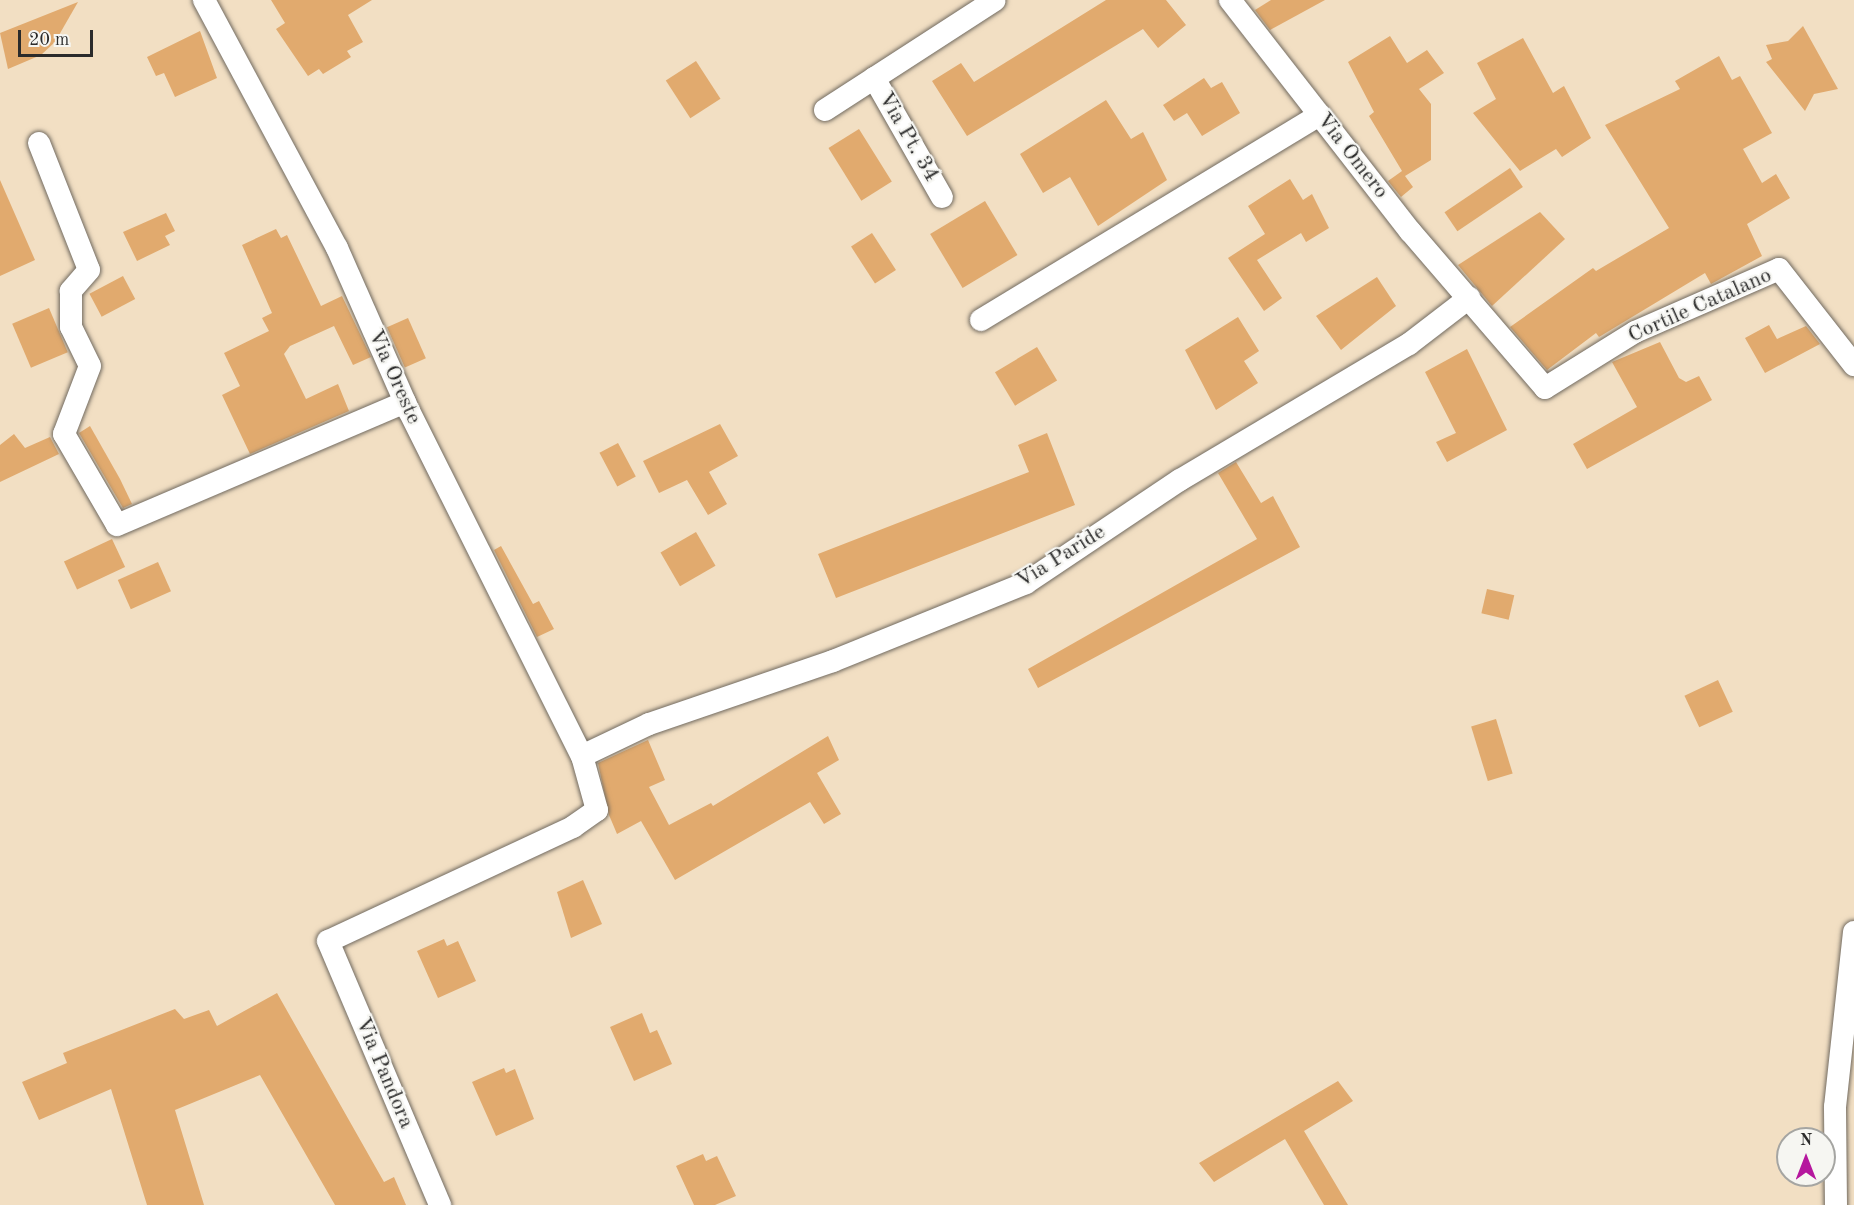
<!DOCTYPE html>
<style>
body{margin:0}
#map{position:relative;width:1854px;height:1205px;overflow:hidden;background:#f2dfc3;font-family:"Old Standard TT",serif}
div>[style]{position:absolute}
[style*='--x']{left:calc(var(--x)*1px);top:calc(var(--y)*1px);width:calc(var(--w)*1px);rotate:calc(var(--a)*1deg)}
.building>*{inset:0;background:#e1aa6e;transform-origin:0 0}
.roads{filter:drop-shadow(0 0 2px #716a60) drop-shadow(0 0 2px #716a60)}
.minor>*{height:22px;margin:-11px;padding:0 11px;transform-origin:11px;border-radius:11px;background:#fff}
span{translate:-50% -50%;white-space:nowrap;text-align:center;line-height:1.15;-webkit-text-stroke:4.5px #f6f6f2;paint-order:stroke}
.street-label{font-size:22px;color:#2b2b2b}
.north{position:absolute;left:1776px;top:1127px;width:60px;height:60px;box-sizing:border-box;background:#f6f6f2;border:2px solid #a5a5a2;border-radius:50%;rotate:0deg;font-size:16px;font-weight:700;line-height:24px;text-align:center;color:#2b2b2b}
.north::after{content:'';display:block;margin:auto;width:21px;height:27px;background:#b5179e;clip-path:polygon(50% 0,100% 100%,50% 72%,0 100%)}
.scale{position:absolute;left:18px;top:30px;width:75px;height:27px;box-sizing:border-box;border:3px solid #2b2b2b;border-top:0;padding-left:8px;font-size:18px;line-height:21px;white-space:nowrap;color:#2b2b2b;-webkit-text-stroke:4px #f6f6f2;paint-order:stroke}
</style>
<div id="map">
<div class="building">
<div style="clip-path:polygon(271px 0,372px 0,348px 15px,363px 42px,347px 51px,351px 57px,323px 74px,319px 69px,308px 76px,276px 29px,285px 23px)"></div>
<div style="clip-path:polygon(1106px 0,1166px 0,1186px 25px,1158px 48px,1143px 29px,967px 136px,932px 81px,961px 63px,974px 82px)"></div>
<div style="clip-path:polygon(1271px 0,1325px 0,1270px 30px,1255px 10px)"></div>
<div style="clip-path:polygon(78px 2px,55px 42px,41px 55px,8px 69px,0 33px)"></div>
<div style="clip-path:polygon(1803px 26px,1838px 89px,1814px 94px,1805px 111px,1766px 62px,1772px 59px,1766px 45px,1788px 41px)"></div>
<div style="clip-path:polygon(200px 31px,217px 78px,175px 97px,164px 73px,156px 76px,147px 57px)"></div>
<div style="clip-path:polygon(1390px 36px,1407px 63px,1427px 50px,1444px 73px,1419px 89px,1431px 104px,1431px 160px,1405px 176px,1413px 187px,1401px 197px,1388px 181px,1402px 171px,1369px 116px,1374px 112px,1348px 62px)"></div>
<div style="clip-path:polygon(1523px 38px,1553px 93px,1564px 86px,1591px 138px,1562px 157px,1556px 149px,1520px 171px,1473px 113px,1496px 99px,1477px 63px)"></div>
<div style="clip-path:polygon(1719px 56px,1732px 80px,1740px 76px,1772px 133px,1743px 149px,1762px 183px,1776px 174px,1790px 198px,1747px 224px,1762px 256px,1711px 284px,1705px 273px,1599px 337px,1596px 333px,1547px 370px,1510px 327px,1593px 268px,1596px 271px,1669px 228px,1605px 125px,1680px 89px,1675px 81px)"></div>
<div style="left:696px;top:61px;width:45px;height:36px;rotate:57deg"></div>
<div style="clip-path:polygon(1204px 78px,1211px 88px,1222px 82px,1240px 113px,1202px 136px,1187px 113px,1174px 121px,1163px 105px)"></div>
<div style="clip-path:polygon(1106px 100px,1131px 139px,1143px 132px,1167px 180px,1098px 226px,1070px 177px,1043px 193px,1020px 154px)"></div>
<div style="left:859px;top:129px;width:62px;height:36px;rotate:58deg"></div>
<div style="left:1510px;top:168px;width:23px;height:79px;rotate:56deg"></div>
<div style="clip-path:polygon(1290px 179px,1303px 200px,1312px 194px,1329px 228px,1306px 242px,1301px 233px,1257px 260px,1282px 298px,1264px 311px,1228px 258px,1265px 234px,1248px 206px)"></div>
<div style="clip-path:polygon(0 180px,35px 260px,0 276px)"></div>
<div style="left:985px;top:201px;width:63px;height:64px;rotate:59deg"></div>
<div style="clip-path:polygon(1540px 212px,1565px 239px,1492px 306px,1458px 265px)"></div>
<div style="clip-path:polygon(166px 213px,175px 231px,165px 236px,170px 245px,137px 261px,123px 232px)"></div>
<div style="clip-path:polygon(276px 229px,281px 238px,287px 235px,321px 306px,342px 296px,371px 357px,353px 365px,334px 326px,290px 346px,284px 354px,306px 399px,338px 384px,349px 411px,250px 454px,222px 395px,240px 386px,224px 353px,269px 331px,262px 318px,272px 313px,242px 245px)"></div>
<div style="left:872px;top:233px;width:44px;height:25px;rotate:57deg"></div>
<div style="left:123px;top:276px;width:26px;height:38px;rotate:62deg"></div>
<div style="clip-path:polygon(1377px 277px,1396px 306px,1341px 350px,1316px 316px)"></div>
<div style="left:49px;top:308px;width:48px;height:40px;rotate:67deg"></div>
<div style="clip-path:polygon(1238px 317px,1259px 351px,1244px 361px,1258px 383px,1216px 410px,1185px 350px)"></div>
<div style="left:408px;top:318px;width:44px;height:23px;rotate:66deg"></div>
<div style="clip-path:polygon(1769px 325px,1777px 339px,1806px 326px,1820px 344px,1765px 373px,1745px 338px)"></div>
<div style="clip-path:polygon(1660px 342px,1679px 378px,1686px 382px,1699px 376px,1712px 400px,1587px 469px,1573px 444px,1637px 407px,1612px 362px)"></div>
<div style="left:1037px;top:347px;width:39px;height:49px;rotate:59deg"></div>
<div style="clip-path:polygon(1467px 349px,1507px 430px,1447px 462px,1436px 442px,1456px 433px,1425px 372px)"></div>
<div style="clip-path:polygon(720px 424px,738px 456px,709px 472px,727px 504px,708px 515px,687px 480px,659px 493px,643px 461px)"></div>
<div style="clip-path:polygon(90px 426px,120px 479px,132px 504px,123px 508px,79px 433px)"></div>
<div style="clip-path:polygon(1047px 433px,1075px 505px,836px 598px,818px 554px,1029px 472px,1018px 445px)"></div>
<div style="clip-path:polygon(14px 434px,25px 448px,50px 437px,59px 454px,0 482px,0 445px)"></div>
<div style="left:618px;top:443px;width:38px;height:21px;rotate:62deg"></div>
<div style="clip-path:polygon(1236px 462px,1261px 503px,1273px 496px,1300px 547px,1038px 688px,1028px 669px,1257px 539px,1218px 473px)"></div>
<div style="left:696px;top:532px;width:39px;height:41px;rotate:60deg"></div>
<div style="left:112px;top:539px;width:31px;height:53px;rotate:65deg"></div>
<div style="clip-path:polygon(501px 546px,533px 604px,539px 601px,554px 629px,537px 637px,494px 550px)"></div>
<div style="left:158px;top:562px;width:32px;height:44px;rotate:66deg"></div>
<div style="left:1487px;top:589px;width:28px;height:25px;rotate:13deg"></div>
<div style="left:1718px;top:680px;width:35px;height:37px;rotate:65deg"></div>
<div style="left:1496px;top:719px;width:57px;height:26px;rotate:73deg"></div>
<div style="clip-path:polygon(828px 736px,839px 760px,817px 773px,841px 814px,824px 824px,810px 802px,675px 880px,641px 821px,617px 834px,609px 815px,598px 763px,648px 740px,665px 780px,649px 787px,669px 825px,711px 803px,713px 806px)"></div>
<div style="clip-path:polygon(583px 880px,602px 924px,571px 938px,557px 892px)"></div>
<div style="clip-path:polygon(444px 939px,447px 946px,458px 941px,476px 981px,438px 998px,417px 951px)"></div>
<div style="clip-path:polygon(277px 993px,384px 1182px,394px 1177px,406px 1205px,335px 1205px,260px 1075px,175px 1110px,204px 1205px,147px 1205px,111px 1089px,39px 1120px,22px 1082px,67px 1063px,63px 1053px,175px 1009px,184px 1019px,209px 1010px,217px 1026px)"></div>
<div style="clip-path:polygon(642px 1013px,650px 1033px,657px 1030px,672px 1064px,634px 1081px,610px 1027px)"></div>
<div style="clip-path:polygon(504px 1068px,506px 1073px,515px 1069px,534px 1119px,496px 1136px,472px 1082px)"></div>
<div style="clip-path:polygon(1338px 1081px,1353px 1101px,1304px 1131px,1348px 1205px,1324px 1205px,1285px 1139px,1214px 1182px,1199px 1163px)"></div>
<div style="clip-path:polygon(703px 1154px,706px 1161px,717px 1156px,736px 1196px,715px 1205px,694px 1205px,676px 1166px)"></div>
</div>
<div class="roads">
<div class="minor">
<div style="--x:204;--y:0;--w:281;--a:61.8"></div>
<div style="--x:337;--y:248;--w:178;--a:66.2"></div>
<div style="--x:409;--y:411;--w:386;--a:63.4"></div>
<div style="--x:582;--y:756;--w:56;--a:74.5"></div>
<div style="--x:597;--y:810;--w:29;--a:145"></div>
<div style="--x:573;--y:827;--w:270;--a:155"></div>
<div style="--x:328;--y:941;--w:287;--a:67"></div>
<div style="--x:1230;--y:0;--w:293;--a:52.1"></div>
<div style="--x:1410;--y:231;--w:207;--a:49.3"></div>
<div style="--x:1545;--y:388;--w:106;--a:-31.9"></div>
<div style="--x:1635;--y:332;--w:157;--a:-23.6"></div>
<div style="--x:1779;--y:269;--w:122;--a:52"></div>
<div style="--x:874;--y:78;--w:137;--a:60.3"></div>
<div style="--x:825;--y:110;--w:202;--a:-32.9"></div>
<div style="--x:39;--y:143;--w:136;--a:68.5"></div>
<div style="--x:89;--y:270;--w:28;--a:131"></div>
<div style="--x:71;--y:291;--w:36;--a:90"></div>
<div style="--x:71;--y:327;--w:43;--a:64"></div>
<div style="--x:90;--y:366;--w:73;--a:110.9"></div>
<div style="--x:64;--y:434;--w:105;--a:59.8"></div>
<div style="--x:117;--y:525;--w:313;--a:-23.1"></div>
<div style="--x:981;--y:320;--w:396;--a:-31.2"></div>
<div style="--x:582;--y:756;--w:74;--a:-25.5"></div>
<div style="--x:649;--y:724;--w:194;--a:-18.9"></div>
<div style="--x:833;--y:661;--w:208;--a:-22"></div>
<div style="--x:1026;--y:583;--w:185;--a:-33.8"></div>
<div style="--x:1180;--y:480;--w:266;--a:-30.7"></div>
<div style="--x:1409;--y:344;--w:76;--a:-37.5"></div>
<div style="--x:1836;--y:1205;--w:98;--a:-90.6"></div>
<div style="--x:1835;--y:1107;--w:176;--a:-83.8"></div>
</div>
</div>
<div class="street-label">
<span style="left:908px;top:137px;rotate:60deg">Via Pt. 34</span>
<span style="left:1352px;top:156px;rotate:52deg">Via Omero</span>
<span style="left:1700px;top:306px;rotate:-24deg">Cortile Catalano</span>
<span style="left:394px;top:377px;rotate:66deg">Via Oreste</span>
<span style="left:1061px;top:557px;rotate:-32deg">Via Paride</span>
<span style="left:384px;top:1073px;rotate:67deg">Via Pandora</span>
</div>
<div class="north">N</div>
<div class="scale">20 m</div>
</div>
